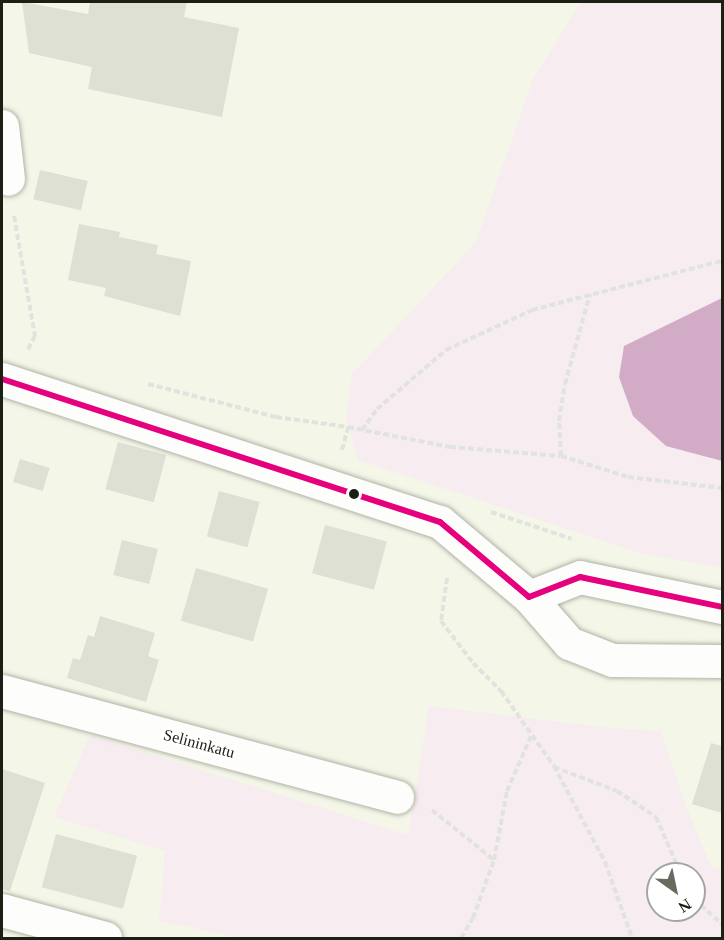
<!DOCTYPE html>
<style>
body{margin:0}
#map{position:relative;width:724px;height:940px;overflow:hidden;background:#f4f7e7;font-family:Georgia,serif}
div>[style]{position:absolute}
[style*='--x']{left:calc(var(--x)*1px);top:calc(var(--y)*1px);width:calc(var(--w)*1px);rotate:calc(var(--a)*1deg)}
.green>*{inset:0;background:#f7ecef}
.water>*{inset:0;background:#d2acc7}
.building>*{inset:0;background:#dde0d2;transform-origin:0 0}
.path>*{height:4px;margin-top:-2px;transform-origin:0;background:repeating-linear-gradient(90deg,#e1e3de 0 6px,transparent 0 9px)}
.roads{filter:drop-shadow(0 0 2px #b0b3a7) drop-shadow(0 0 2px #b0b3a7)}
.minor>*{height:33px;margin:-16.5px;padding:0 16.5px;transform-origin:16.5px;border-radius:16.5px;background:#fdfefb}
.tertiary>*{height:33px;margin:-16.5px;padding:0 16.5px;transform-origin:16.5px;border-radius:16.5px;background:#fdfefb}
.bus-1>*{height:6px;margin:-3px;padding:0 3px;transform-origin:3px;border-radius:3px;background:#e5007d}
.dots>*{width:16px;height:16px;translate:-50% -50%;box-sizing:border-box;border:3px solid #fff;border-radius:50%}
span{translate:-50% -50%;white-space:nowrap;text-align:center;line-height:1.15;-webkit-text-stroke:6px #fff;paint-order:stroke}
.street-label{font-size:16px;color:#1d1f15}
.frame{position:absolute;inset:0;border:3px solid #1d1f15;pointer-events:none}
.north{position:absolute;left:646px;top:862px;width:60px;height:60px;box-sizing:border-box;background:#fff;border:2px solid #a5a5a1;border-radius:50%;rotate:147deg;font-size:16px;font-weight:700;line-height:24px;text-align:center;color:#1d1f15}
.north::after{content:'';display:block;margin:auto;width:21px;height:27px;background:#686b5e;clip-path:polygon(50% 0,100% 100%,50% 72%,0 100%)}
</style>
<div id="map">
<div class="green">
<div style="clip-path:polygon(581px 2px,722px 2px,722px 298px,625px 346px,708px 459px,722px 461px,722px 568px,639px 553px,358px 460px,346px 418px,352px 374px,476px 242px,533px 79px)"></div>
<div style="clip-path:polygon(evenodd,429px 706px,610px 728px,661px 731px,686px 806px,711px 866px,722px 869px,722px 938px,240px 938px,159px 921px,165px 851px,54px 817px,90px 735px,408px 835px,429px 706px,658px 874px,694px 874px,694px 910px,658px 910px,658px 874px)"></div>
</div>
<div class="water">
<div style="clip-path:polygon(722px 298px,722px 461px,666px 446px,633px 416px,619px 377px,624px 346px)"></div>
</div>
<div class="building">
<div style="clip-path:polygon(22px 2px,88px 14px,90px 2px,187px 2px,184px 17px,239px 28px,222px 117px,88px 89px,92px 67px,29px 53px)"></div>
<div style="left:40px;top:170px;width:49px;height:30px;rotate:13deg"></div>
<div style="clip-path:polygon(79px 224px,120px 232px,119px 237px,158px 245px,156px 254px,191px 261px,180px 316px,104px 296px,106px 288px,68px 280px)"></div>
<div style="left:118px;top:442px;width:50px;height:49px;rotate:15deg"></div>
<div style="left:20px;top:459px;width:31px;height:24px;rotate:17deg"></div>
<div style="left:219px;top:491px;width:42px;height:47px;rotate:15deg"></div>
<div style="left:325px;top:525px;width:64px;height:50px;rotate:15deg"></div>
<div style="left:122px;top:540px;width:37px;height:36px;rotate:14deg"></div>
<div style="left:196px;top:568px;width:75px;height:55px;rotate:16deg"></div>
<div style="clip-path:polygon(100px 616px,155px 633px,148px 656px,159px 660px,146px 702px,67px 678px,73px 658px,80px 660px,88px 635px,94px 637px)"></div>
<div style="clip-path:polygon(711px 743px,722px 746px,722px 813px,692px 804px)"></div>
<div style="clip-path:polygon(2px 769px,45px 783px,10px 891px,2px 889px)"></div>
<div style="left:56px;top:834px;width:84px;height:55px;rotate:15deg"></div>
</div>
<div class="path">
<div style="--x:14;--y:216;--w:122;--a:80.1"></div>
<div style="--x:35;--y:336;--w:15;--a:118"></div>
<div style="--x:148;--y:384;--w:132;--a:14.5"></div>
<div style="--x:276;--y:417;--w:73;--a:7.9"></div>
<div style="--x:348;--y:427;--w:104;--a:11.1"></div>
<div style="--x:450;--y:447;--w:111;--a:4.6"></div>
<div style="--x:561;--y:456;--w:70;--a:17.4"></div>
<div style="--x:628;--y:477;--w:95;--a:6.7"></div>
<div style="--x:362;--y:430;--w:26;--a:-54"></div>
<div style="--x:377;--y:409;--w:91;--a:-40.5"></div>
<div style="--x:446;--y:350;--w:95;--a:-24.9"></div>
<div style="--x:532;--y:310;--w:196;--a:-14.5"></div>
<div style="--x:342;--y:450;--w:24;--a:-75"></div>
<div style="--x:561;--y:456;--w:35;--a:-93"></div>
<div style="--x:559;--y:421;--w:37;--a:-81"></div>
<div style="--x:565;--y:384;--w:93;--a:-74.5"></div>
<div style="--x:491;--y:512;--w:85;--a:18.4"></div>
<div style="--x:447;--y:578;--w:43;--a:97.9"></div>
<div style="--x:441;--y:621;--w:53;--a:52.7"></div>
<div style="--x:473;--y:663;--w:40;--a:45"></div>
<div style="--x:501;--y:691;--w:92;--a:54.8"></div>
<div style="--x:554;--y:766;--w:109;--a:62"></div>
<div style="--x:605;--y:862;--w:81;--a:70.4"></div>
<div style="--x:554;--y:767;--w:67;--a:20.9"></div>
<div style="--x:617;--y:791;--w:47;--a:33.7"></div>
<div style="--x:656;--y:817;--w:62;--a:66.3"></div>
<div style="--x:432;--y:810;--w:80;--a:38.9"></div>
<div style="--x:694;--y:899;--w:38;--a:42"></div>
<div style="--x:461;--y:938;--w:23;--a:-59"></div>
<div style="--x:473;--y:918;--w:62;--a:-70.1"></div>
<div style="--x:494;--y:860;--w:70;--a:-79.3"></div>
<div style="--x:507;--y:791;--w:60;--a:-66.4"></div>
</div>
<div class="roads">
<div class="minor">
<div style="--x:2;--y:126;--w:53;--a:83.5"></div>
<div style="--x:722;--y:607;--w:145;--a:-168.1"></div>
<div style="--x:580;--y:577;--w:55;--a:158.6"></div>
<div style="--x:529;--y:597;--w:61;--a:49"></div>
<div style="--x:569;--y:643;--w:46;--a:21.6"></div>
<div style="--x:612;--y:660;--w:110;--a:0.5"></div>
<div style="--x:2;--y:691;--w:409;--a:15"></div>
<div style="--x:2;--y:910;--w:107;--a:15.2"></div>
</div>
<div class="tertiary">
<div style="--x:2;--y:379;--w:461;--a:18.1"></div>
<div style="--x:440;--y:522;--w:116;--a:40.1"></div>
</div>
</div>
<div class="bus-1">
<div style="--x:2;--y:379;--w:461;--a:18.1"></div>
<div style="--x:440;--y:522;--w:116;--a:40.1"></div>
<div style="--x:529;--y:597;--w:55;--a:-21.4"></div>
<div style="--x:580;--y:577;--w:145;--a:11.9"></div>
</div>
<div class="dots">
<div style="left:354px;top:494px;background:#1d1f15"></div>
</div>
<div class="street-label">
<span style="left:199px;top:744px;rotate:15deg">Selininkatu</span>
</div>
<div class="frame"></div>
<div class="north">N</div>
</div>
